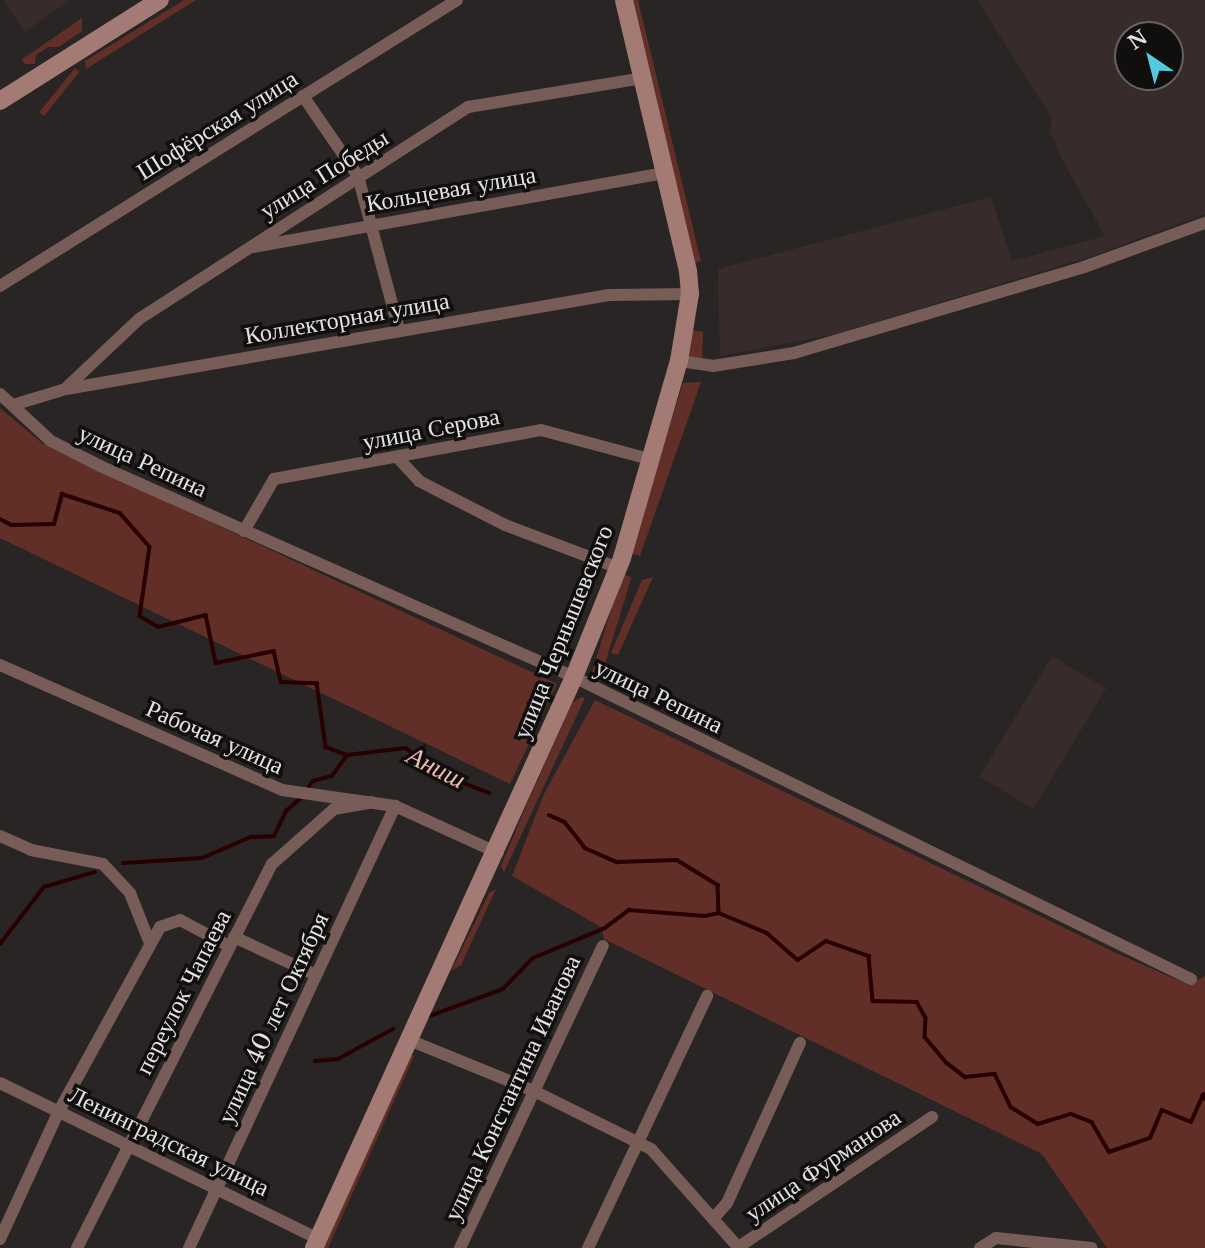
<!DOCTYPE html>
<meta charset="utf-8">
<style>
body{margin:0}
#map{position:relative;width:1205px;height:1248px;overflow:hidden;background:#292524;font-family:"Libre Baskerville",serif}
div>[style]{position:absolute}
[style*='--x']{left:calc(var(--x)*1px);top:calc(var(--y)*1px);width:calc(var(--w)*1px);rotate:calc(var(--a)*1deg)}
.built>*{inset:0;background:#372c2b;transform-origin:0 0}
.green>*{inset:0;background:#622f28;transform-origin:0 0}
.stream>*{height:3.5px;margin:-1.75px;padding:0 1.75px;transform-origin:1.75px;border-radius:1.75px;background:#280000}
.street>*{height:12px;margin:-6px;padding:0 6px;transform-origin:6px;border-radius:6px;background:#775c58}
.secondary>*{height:18px;margin:-9px;padding:0 9px;transform-origin:9px;border-radius:9px;background:#a47b74}
span{translate:-50% -50%;white-space:nowrap;text-align:center;line-height:1.15;-webkit-text-stroke:7px #100f0e;paint-order:stroke}
.street-label{font-size:24px;color:#e4e1e1}
.water-label{font-size:26px;color:#f4bdb4;font-style:italic}
.north{position:absolute;left:1114px;top:21px;width:70px;height:70px;box-sizing:border-box;background:#100f0e;border:2px solid #656362;border-radius:50%;rotate:325deg;font-size:19px;font-weight:700;line-height:28px;text-align:center;color:#e4e1e1}
.north::after{content:'';display:block;margin:auto;width:24px;height:32px;background:#54cadd;clip-path:polygon(50% 0,100% 100%,50% 72%,0 100%)}
</style>
<div id="map">
<div class="built">
<div style="clip-path:polygon(3px 0,69px 0,25px 32px)"></div>
<div style="clip-path:polygon(evenodd,977px 0,1205px 0,1205px 214px,1095px 255px,837px 334px,720px 356px,718px 269px,991px 197px,1012px 261px,1105px 236px,1064px 163px,1050px 133px,1051px 117px,977px 0,1128px 35px,1170px 35px,1170px 77px,1128px 77px,1128px 35px)"></div>
<div style="left:1052px;top:656px;width:63px;height:141px;rotate:31deg"></div>
</div>
<div class="green">
<div style="clip-path:polygon(184px 0,196px 0,86px 69px,85px 61px)"></div>
<div style="clip-path:polygon(629px 0,638px 0,701px 261px,691px 264px)"></div>
<div style="clip-path:polygon(82px 18px,82px 31px,59px 47px,48px 47px,36px 55px,35px 64px,25px 64px,21px 60px)"></div>
<div style="left:75px;top:68px;width:6px;height:57px;rotate:39deg"></div>
<div style="clip-path:polygon(692px 330px,703px 332px,702px 362px,689px 360px)"></div>
<div style="clip-path:polygon(701px 382px,640px 556px,630px 553px,683px 383px)"></div>
<div style="clip-path:polygon(0 408px,42px 443px,557px 684px,510px 784px,0 538px)"></div>
<div style="left:622px;top:574px;width:10px;height:109px;rotate:17deg"></div>
<div style="clip-path:polygon(653px 577px,618px 655px,611px 653px,642px 580px)"></div>
<div style="clip-path:polygon(581px 697px,585px 698px,504px 872px,501px 866px,523px 813px,572px 703px)"></div>
<div style="clip-path:polygon(595px 700px,1118px 954px,1189px 985px,1205px 976px,1205px 1248px,1107px 1248px,1042px 1154px,604px 939px,601px 927px,512px 876px,544px 794px)"></div>
<div style="clip-path:polygon(496px 889px,461px 965px,451px 971px,489px 893px)"></div>
<div style="clip-path:polygon(411px 1055px,414px 1056px,328px 1248px,321px 1248px)"></div>
</div>
<div class="stream">
<div style="--x:0;--y:519;--w:13;--a:27"></div>
<div style="--x:12;--y:525;--w:42;--a:-1.4"></div>
<div style="--x:54;--y:524;--w:31;--a:-75"></div>
<div style="--x:62;--y:494;--w:61;--a:18.1"></div>
<div style="--x:120;--y:513;--w:45;--a:48.6"></div>
<div style="--x:150;--y:547;--w:70;--a:98.2"></div>
<div style="--x:140;--y:616;--w:21;--a:31"></div>
<div style="--x:158;--y:627;--w:49;--a:-14"></div>
<div style="--x:206;--y:615;--w:49;--a:78.2"></div>
<div style="--x:216;--y:663;--w:59;--a:-11.7"></div>
<div style="--x:274;--y:651;--w:32;--a:77"></div>
<div style="--x:281;--y:682;--w:36;--a:2"></div>
<div style="--x:317;--y:683;--w:65;--a:82"></div>
<div style="--x:326;--y:747;--w:22;--a:21"></div>
<div style="--x:347;--y:755;--w:59;--a:-6.8"></div>
<div style="--x:406;--y:748;--w:41;--a:38"></div>
<div style="--x:438;--y:773;--w:55;--a:21.4"></div>
<div style="--x:306;--y:791;--w:12;--a:-55"></div>
<div style="--x:313;--y:781;--w:20;--a:-15"></div>
<div style="--x:332;--y:776;--w:26;--a:-54"></div>
<div style="--x:549;--y:815;--w:17;--a:24"></div>
<div style="--x:565;--y:822;--w:33;--a:52"></div>
<div style="--x:585;--y:848;--w:35;--a:24"></div>
<div style="--x:617;--y:862;--w:60;--a:-1.9"></div>
<div style="--x:677;--y:860;--w:48;--a:31.4"></div>
<div style="--x:718;--y:885;--w:28;--a:88"></div>
<div style="--x:719;--y:913;--w:52;--a:22.6"></div>
<div style="--x:767;--y:933;--w:41;--a:41.1"></div>
<div style="--x:798;--y:960;--w:34;--a:-34"></div>
<div style="--x:826;--y:941;--w:46;--a:19.2"></div>
<div style="--x:869;--y:956;--w:45;--a:84.9"></div>
<div style="--x:873;--y:1001;--w:44;--a:1.3"></div>
<div style="--x:917;--y:1002;--w:18;--a:61"></div>
<div style="--x:926;--y:1018;--w:19;--a:93"></div>
<div style="--x:925;--y:1037;--w:34;--a:50"></div>
<div style="--x:947;--y:1063;--w:23;--a:38"></div>
<div style="--x:965;--y:1077;--w:30;--a:-6"></div>
<div style="--x:995;--y:1074;--w:37;--a:64"></div>
<div style="--x:1011;--y:1107;--w:32;--a:32"></div>
<div style="--x:1038;--y:1124;--w:34;--a:-17"></div>
<div style="--x:1071;--y:1114;--w:22;--a:21"></div>
<div style="--x:1092;--y:1122;--w:34;--a:60"></div>
<div style="--x:1109;--y:1152;--w:43;--a:-18.9"></div>
<div style="--x:1150;--y:1138;--w:30;--a:-67"></div>
<div style="--x:1162;--y:1110;--w:31;--a:22"></div>
<div style="--x:1191;--y:1122;--w:30;--a:-66"></div>
<div style="--x:1203;--y:1095;--w:4;--a:63"></div>
<div style="--x:123;--y:863;--w:79;--a:-3.6"></div>
<div style="--x:202;--y:858;--w:53;--a:-23.2"></div>
<div style="--x:251;--y:837;--w:23;--a:-2"></div>
<div style="--x:274;--y:836;--w:28;--a:-64"></div>
<div style="--x:286;--y:811;--w:21;--a:-41"></div>
<div style="--x:0;--y:944;--w:72;--a:-52.3"></div>
<div style="--x:44;--y:887;--w:53;--a:-16.4"></div>
<div style="--x:430;--y:1016;--w:78;--a:-20.3"></div>
<div style="--x:503;--y:989;--w:43;--a:-45.9"></div>
<div style="--x:533;--y:958;--w:78;--a:-22.6"></div>
<div style="--x:605;--y:928;--w:30;--a:-37"></div>
<div style="--x:629;--y:910;--w:76;--a:4.5"></div>
<div style="--x:705;--y:916;--w:14;--a:-12"></div>
<div style="--x:315;--y:1061;--w:23;--a:-5"></div>
<div style="--x:338;--y:1059;--w:63;--a:-28.6"></div>
</div>
<div class="street">
<div style="--x:303;--y:96;--w:97;--a:55.5"></div>
<div style="--x:358;--y:176;--w:159;--a:75.1"></div>
<div style="--x:253;--y:247;--w:417;--a:-10.2"></div>
<div style="--x:0;--y:286;--w:539;--a:-32.04"></div>
<div style="--x:679;--y:361;--w:34;--a:8"></div>
<div style="--x:713;--y:366;--w:82;--a:-9.1"></div>
<div style="--x:794;--y:353;--w:302;--a:-16.5"></div>
<div style="--x:1084;--y:267;--w:129;--a:-20"></div>
<div style="--x:66;--y:388;--w:100;--a:-43.4"></div>
<div style="--x:139;--y:319;--w:391;--a:-32.8"></div>
<div style="--x:468;--y:107;--w:177;--a:-9.4"></div>
<div style="--x:0;--y:394;--w:69;--a:42.7"></div>
<div style="--x:51;--y:441;--w:55;--a:27"></div>
<div style="--x:100;--y:466;--w:519;--a:24"></div>
<div style="--x:574;--y:677;--w:687;--a:26.08"></div>
<div style="--x:13;--y:405;--w:55;--a:-16.8"></div>
<div style="--x:66;--y:389;--w:551;--a:-9.82"></div>
<div style="--x:609;--y:295;--w:81;--a:-0.7"></div>
<div style="--x:397;--y:457;--w:33;--a:47"></div>
<div style="--x:419;--y:481;--w:97;--a:27.1"></div>
<div style="--x:505;--y:525;--w:121;--a:20.8"></div>
<div style="--x:244;--y:531;--w:60;--a:-60"></div>
<div style="--x:274;--y:479;--w:271;--a:-10.4"></div>
<div style="--x:541;--y:430;--w:116;--a:15"></div>
<div style="--x:0;--y:665;--w:308;--a:23.9"></div>
<div style="--x:282;--y:790;--w:114;--a:8.1"></div>
<div style="--x:395;--y:806;--w:113;--a:24.5"></div>
<div style="--x:0;--y:836;--w:34;--a:24"></div>
<div style="--x:31;--y:850;--w:73;--a:11"></div>
<div style="--x:103;--y:864;--w:40;--a:47"></div>
<div style="--x:130;--y:893;--w:52;--a:68.4"></div>
<div style="--x:234;--y:937;--w:90;--a:24.9"></div>
<div style="--x:409;--y:1040;--w:135;--a:22.2"></div>
<div style="--x:534;--y:1091;--w:131;--a:26.4"></div>
<div style="--x:651;--y:1149;--w:132;--a:48.4"></div>
<div style="--x:0;--y:1083;--w:355;--a:26.1"></div>
<div style="--x:713;--y:1219;--w:21;--a:-49"></div>
<div style="--x:727;--y:1203;--w:176;--a:-65.5"></div>
<div style="--x:0;--y:1239;--w:141;--a:-65.3"></div>
<div style="--x:59;--y:1111;--w:210;--a:-61.2"></div>
<div style="--x:160;--y:927;--w:21;--a:-19"></div>
<div style="--x:180;--y:920;--w:55;--a:28"></div>
<div style="--x:77;--y:1248;--w:431;--a:-63.1"></div>
<div style="--x:272;--y:864;--w:83;--a:-41.6"></div>
<div style="--x:334;--y:809;--w:39;--a:-10"></div>
<div style="--x:189;--y:1248;--w:488;--a:-65"></div>
<div style="--x:460;--y:1248;--w:334;--a:-64.7"></div>
<div style="--x:588;--y:1248;--w:279;--a:-64.7"></div>
<div style="--x:737;--y:1248;--w:235;--a:-33.9"></div>
<div style="--x:980;--y:1248;--w:19;--a:-32"></div>
<div style="--x:996;--y:1238;--w:96;--a:6"></div>
</div>
<div class="secondary">
<div style="--x:0;--y:101;--w:189;--a:-32.3"></div>
<div style="--x:314;--y:1248;--w:627;--a:-65.52"></div>
<div style="--x:574;--y:677;--w:128;--a:-68"></div>
<div style="--x:622;--y:558;--w:205;--a:-73.9"></div>
<div style="--x:679;--y:361;--w:68;--a:-80.7"></div>
<div style="--x:690;--y:294;--w:23;--a:-95"></div>
<div style="--x:688;--y:271;--w:278;--a:-103.3"></div>
</div>
<div class="street-label">
<span style="left:217px;top:125px;rotate:-32deg">Шофёрская улица</span>
<span style="left:324px;top:174px;rotate:-32deg">улица Победы</span>
<span style="left:451px;top:189px;rotate:-10deg">Кольцевая улица</span>
<span style="left:347px;top:318px;rotate:-10deg">Коллекторная улица</span>
<span style="left:431px;top:429px;rotate:-11deg">улица Серова</span>
<span style="left:143px;top:461px;rotate:25deg">улица Репина</span>
<span style="left:563px;top:632px;rotate:-68deg">улица Чернышевского</span>
<span style="left:659px;top:696px;rotate:26deg">улица Репина</span>
<span style="left:215px;top:737px;rotate:24deg">Рабочая улица</span>
<span style="left:183px;top:992px;rotate:-63deg">переулок Чапаева</span>
<span style="left:273px;top:1018px;rotate:-65deg">улица 40 лет Октября</span>
<span style="left:512px;top:1088px;rotate:-65deg">улица Константина Иванова</span>
<span style="left:169px;top:1141px;rotate:26deg">Ленинградская улица</span>
<span style="left:823px;top:1165px;rotate:-34deg">улица Фурманова</span>
</div>
<div class="water-label">
<span style="left:436px;top:768px;rotate:27deg">Аниш</span>
</div>
<div class="north">N</div>
</div>
